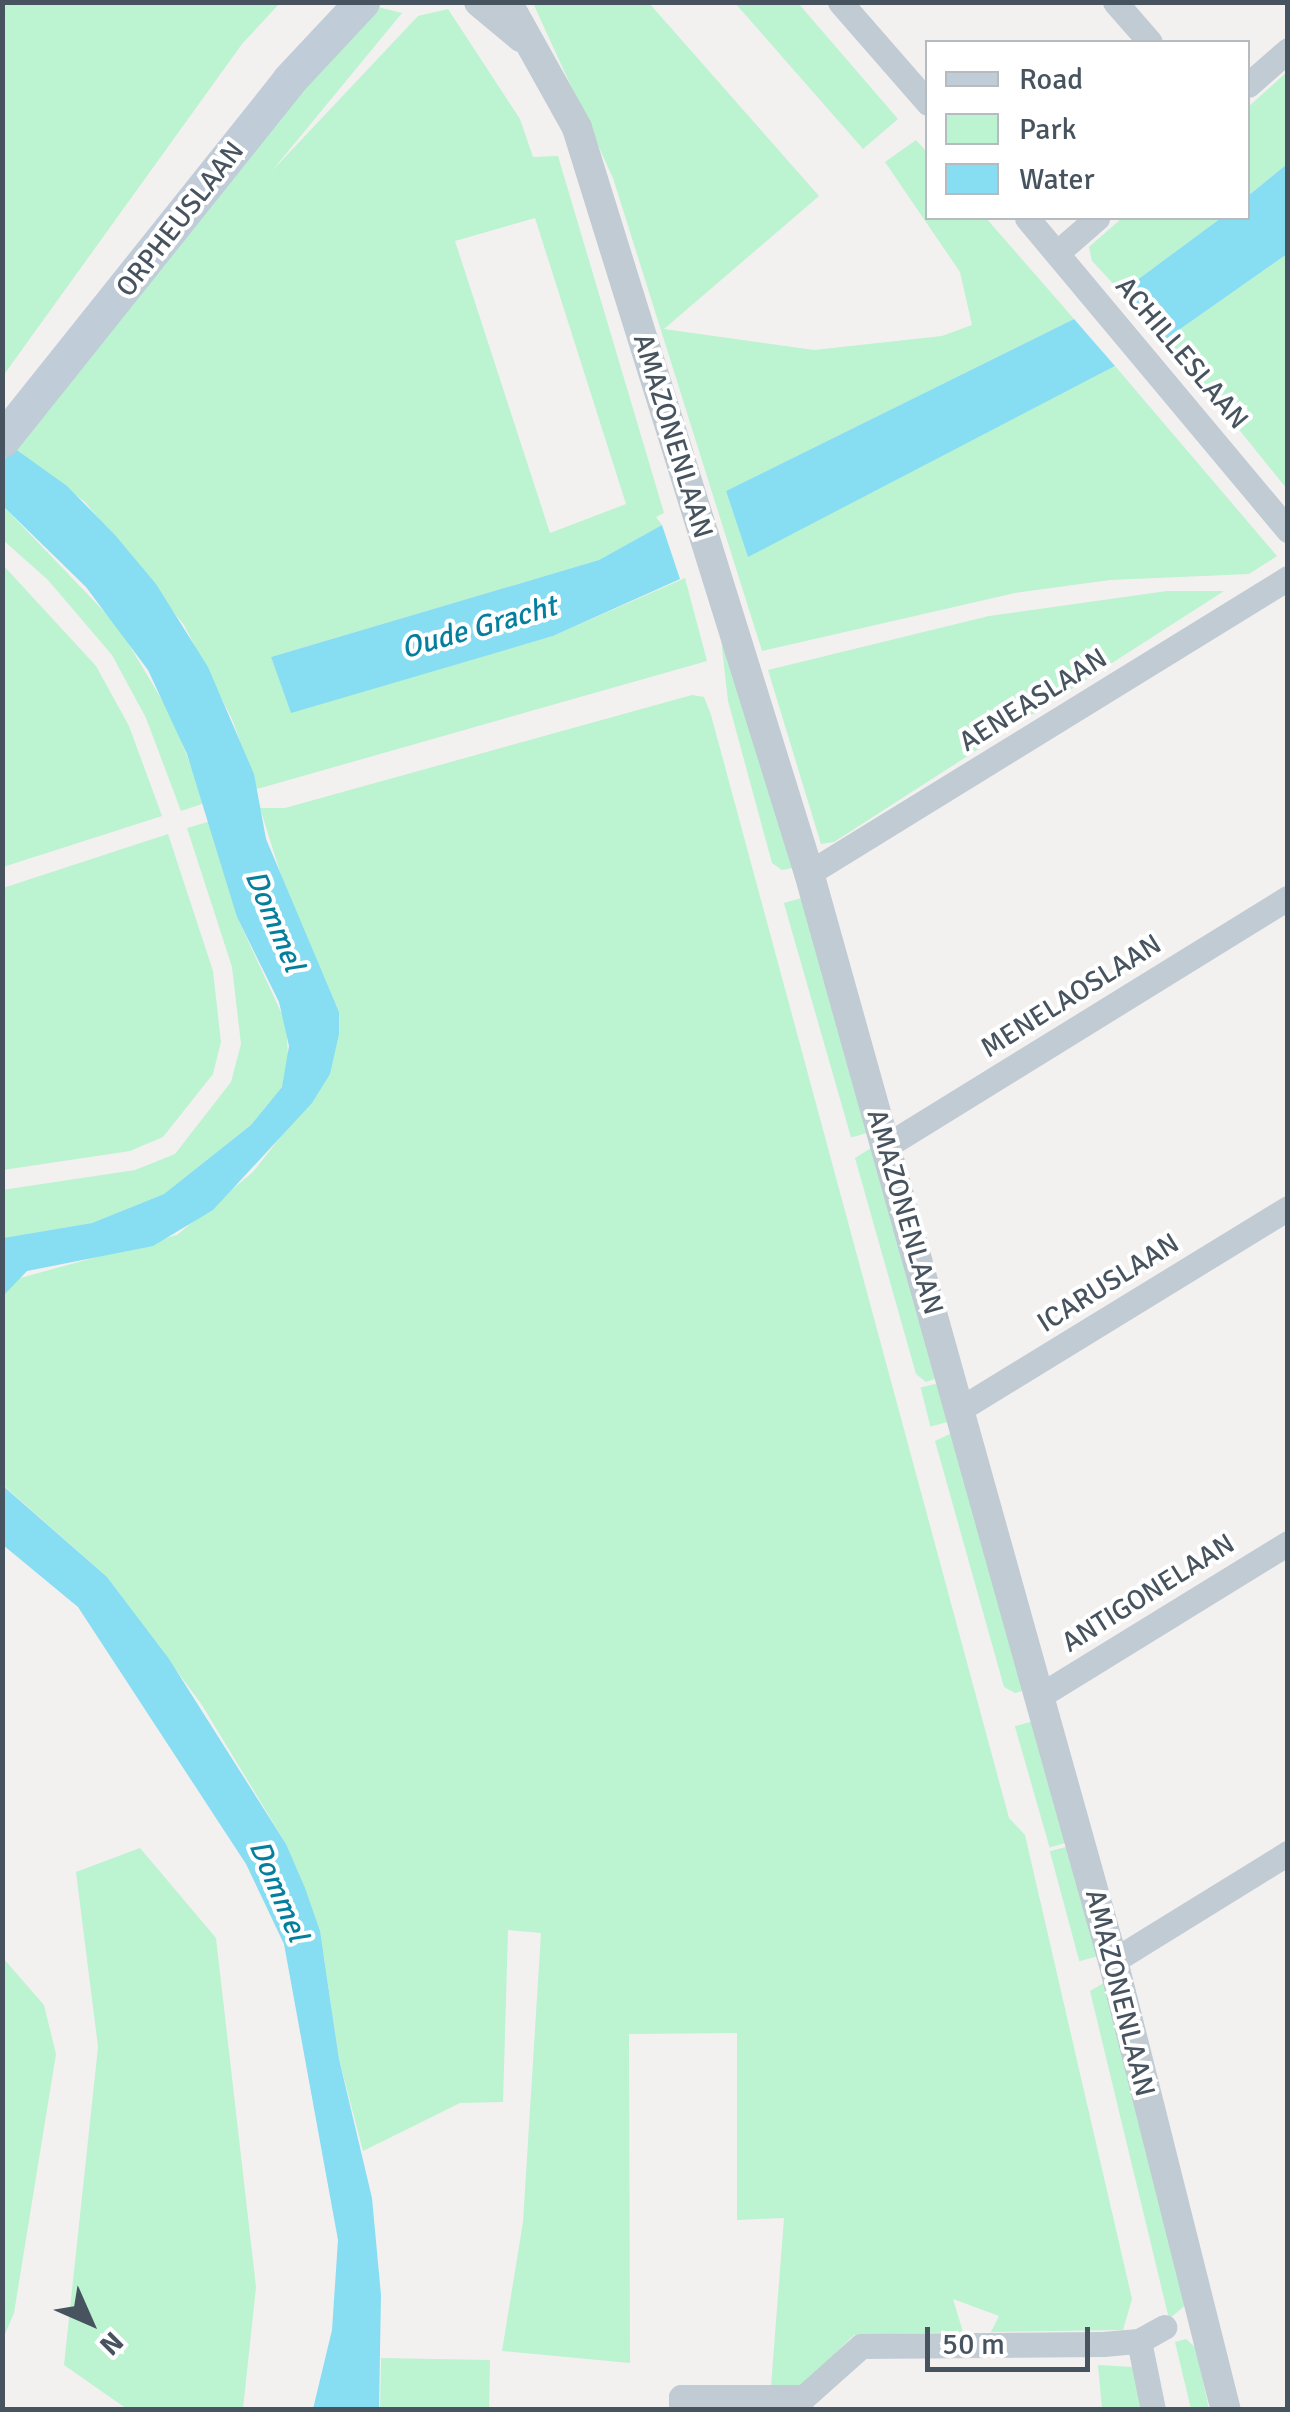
<!DOCTYPE html>
<style>
body{margin:0}
#map{position:relative;width:1290px;height:2412px;overflow:hidden;background:#f3f0f0;font-family:Signika,sans-serif}
div>[style]{position:absolute}
[style*='--x']{left:calc(var(--x)*1px);top:calc(var(--y)*1px);width:calc(var(--w)*1px);rotate:calc(var(--a)*1deg)}
.green>*{inset:0;background:#bcf3d1;transform-origin:0 0}
.water>*{inset:0;background:#87ddf2}
.minor>*{height:25px;margin:-12.5px;padding:0 12.5px;transform-origin:12.5px;border-radius:12.5px;background:#c0cbd3}
.tertiary>*{height:30px;margin:-15px;padding:0 15px;transform-origin:15px;border-radius:15px;background:#c0cbd3}
.secondary>*{height:35px;margin:-17.5px;padding:0 17.5px;transform-origin:17.5px;border-radius:17.5px;background:#c0ccd8}
span{translate:-50% -50%;white-space:nowrap;text-align:center;line-height:1.15;-webkit-text-stroke:8px #fff;paint-order:stroke}
.street-label{font-size:28px;color:#47545f}
.water-label{font-size:30px;color:#047f9e;font-style:italic}
.frame{position:absolute;inset:0;border:5px solid #47545f;pointer-events:none}
.legend{position:absolute;left:925px;top:40px;width:325px;height:180px;box-sizing:border-box;background:#fff;border:2px solid #b5bbbf;margin:0;padding:12px 18px;list-style:none;font-size:30px;color:#47545f}
.legend li{display:flex;align-items:center;gap:20px;height:50px}
.legend b{width:50px;border:2px solid #b5bbbf}
.north{position:absolute;left:40px;top:2272px;width:100px;height:100px;-webkit-text-stroke:8px #fff;paint-order:stroke;rotate:135deg;font-size:28px;font-weight:700;line-height:40px;text-align:center;color:#47545f}
.north::after{content:'';display:block;margin:auto;width:35px;height:45px;background:#47545f;clip-path:polygon(50% 0,100% 100%,50% 72%,0 100%)}
.scale{position:absolute;left:925px;top:2327px;width:165px;height:45px;box-sizing:border-box;border:5px solid #47545f;border-top:0;padding-left:12px;font-size:30px;line-height:35px;white-space:nowrap;color:#47545f;-webkit-text-stroke:8px #fff;paint-order:stroke}
</style>
<div id="map">
<div class="green">
<div style="clip-path:polygon(3px 2px,280px 3px,242px 44px,3px 376px)"></div>
<div style="clip-path:polygon(533px 3px,649px 3px,819px 196px,664px 329px,814px 350px,942px 336px,972px 325px,960px 272px,885px 162px,916px 140px,927px 152px,928px 218px,986px 218px,1074px 319px,726px 491px,748px 556px,1115px 366px,1277px 556px,1249px 574px,1110px 580px,1015px 593px,762px 651px,613px 178px)"></div>
<div style="clip-path:polygon(735px 3px,798px 3px,898px 119px,863px 149px)"></div>
<div style="clip-path:polygon(evenodd,374px 6px,402px 13px,271px 172px,418px 16px,448px 9px,520px 119px,533px 157px,558px 156px,664px 513px,656px 517px,662px 525px,599px 560px,271px 657px,291px 712px,553px 636px,685px 578px,707px 661px,257px 789px,232px 719px,184px 625px,85px 502px,14px 448px,232px 168px,374px 6px,535px 218px,626px 504px,550px 533px,455px 241px,535px 218px)"></div>
<div style="clip-path:polygon(1287px 72px,1287px 164px,1248px 196px,1248px 107px)"></div>
<div style="clip-path:polygon(1122px 218px,1221px 218px,1121px 292px,1092px 261px,1089px 247px)"></div>
<div style="clip-path:polygon(1287px 254px,1287px 489px,1166px 339px)"></div>
<div style="clip-path:polygon(3px 506px,118px 626px,172px 717px,205px 803px,181px 811px,146px 718px,112px 655px,48px 580px,3px 540px)"></div>
<div style="clip-path:polygon(3px 565px,96px 666px,129px 726px,162px 816px,3px 867px)"></div>
<div style="clip-path:polygon(1167px 591px,1224px 591px,834px 842px,821px 844px,768px 670px,989px 616px)"></div>
<div style="clip-path:polygon(721px 639px,797px 867px,782px 870px,772px 863px,728px 701px)"></div>
<div style="clip-path:polygon(692px 695px,704px 697px,711px 715px,1009px 1818px,1025px 1835px,1132px 2299px,1123px 2330px,991px 2332px,999px 2316px,953px 2299px,963px 2332px,854px 2335px,802px 2387px,771px 2386px,784px 2218px,737px 2220px,737px 2033px,629px 2034px,630px 2363px,502px 2351px,523px 2222px,541px 1933px,508px 1930px,503px 2102px,460px 2103px,363px 2151px,339px 2059px,324px 1957px,286px 1844px,202px 1705px,107px 1577px,3px 1485px,2px 1296px,13px 1280px,177px 1235px,253px 1172px,330px 1074px,339px 1012px,285px 888px,260px 808px,285px 808px)"></div>
<div style="clip-path:polygon(211px 821px,237px 917px,286px 1023px,289px 1071px,282px 1087px,251px 1125px,164px 1194px,92px 1223px,3px 1238px,2px 1190px,135px 1170px,175px 1154px,231px 1082px,241px 1044px,232px 967px,187px 828px)"></div>
<div style="clip-path:polygon(168px 834px,213px 971px,221px 1042px,213px 1074px,163px 1137px,130px 1151px,3px 1170px,3px 888px)"></div>
<div style="left:805px;top:897px;width:244px;height:22px;rotate:74deg"></div>
<div style="clip-path:polygon(876px 1145px,941px 1377px,926px 1382px,916px 1374px,855px 1158px)"></div>
<div style="left:943px;top:1382px;width:40px;height:23px;rotate:76deg"></div>
<div style="clip-path:polygon(956px 1431px,1029px 1689px,1015px 1693px,1004px 1687px,935px 1441px)"></div>
<div style="left:1037px;top:1720px;width:126px;height:23px;rotate:74deg"></div>
<div style="left:1073px;top:1845px;width:114px;height:24px;rotate:75deg"></div>
<div style="clip-path:polygon(140px 1848px,216px 1938px,256px 2287px,243px 2409px,127px 2409px,64px 2365px,98px 2047px,76px 1872px)"></div>
<div style="clip-path:polygon(3px 1958px,44px 2005px,56px 2054px,14px 2313px,3px 2339px)"></div>
<div style="clip-path:polygon(1107px 1981px,1187px 2304px,1169px 2319px,1090px 1991px)"></div>
<div style="clip-path:polygon(1186px 2339px,1196px 2348px,1209px 2409px,1191px 2409px,1175px 2342px)"></div>
<div style="left:381px;top:2358px;width:109px;height:52px;rotate:1deg"></div>
<div style="clip-path:polygon(1098px 2365px,1150px 2368px,1161px 2409px,1102px 2409px)"></div>
</div>
<div class="water">
<div style="clip-path:polygon(1287px 164px,1287px 254px,1166px 339px,1121px 292px,1221px 218px,1248px 218px,1248px 196px)"></div>
<div style="clip-path:polygon(1074px 319px,1115px 366px,748px 557px,726px 491px)"></div>
<div style="clip-path:polygon(14px 448px,67px 486px,115px 535px,156px 584px,208px 667px,254px 774px,266px 839px,339px 1012px,339px 1034px,330px 1074px,312px 1103px,213px 1210px,153px 1246px,27px 1271px,3px 1296px,3px 1238px,92px 1223px,164px 1194px,251px 1125px,282px 1087px,289px 1046px,279px 1002px,237px 917px,187px 754px,148px 670px,86px 587px,3px 506px,3px 461px)"></div>
<div style="clip-path:polygon(662px 525px,680px 579px,553px 636px,291px 713px,271px 657px,599px 560px)"></div>
<div style="clip-path:polygon(2px 1485px,107px 1577px,169px 1659px,286px 1844px,305px 1888px,320px 1931px,339px 2059px,372px 2198px,381px 2295px,379px 2409px,313px 2409px,332px 2330px,338px 2240px,284px 1944px,246px 1864px,78px 1607px,3px 1545px)"></div>
</div>
<div class="minor">
<div style="--x:840;--y:2;--w:134;--a:48.9"></div>
<div style="--x:1115;--y:2;--w:53;--a:48.8"></div>
<div style="--x:1248;--y:85;--w:53;--a:-41.2"></div>
<div style="--x:1027;--y:218;--w:407;--a:50.1"></div>
<div style="--x:1058;--y:252;--w:52;--a:-41.1"></div>
<div style="--x:809;--y:873;--w:563;--a:-31.63"></div>
<div style="--x:886;--y:1146;--w:472;--a:-31.7"></div>
<div style="--x:960;--y:1409;--w:385;--a:-31.5"></div>
<div style="--x:1041;--y:1695;--w:290;--a:-31.6"></div>
<div style="--x:1113;--y:1961;--w:206;--a:-31.7"></div>
<div style="--x:1139;--y:2341;--w:70;--a:78.5"></div>
<div style="--x:681;--y:2410;--w:13;--a:-90"></div>
<div style="--x:681;--y:2397;--w:123;--a:0"></div>
<div style="--x:804;--y:2397;--w:76;--a:-41.8"></div>
<div style="--x:861;--y:2346;--w:242;--a:-0.5"></div>
<div style="--x:1103;--y:2344;--w:36;--a:-5"></div>
<div style="--x:1139;--y:2341;--w:29;--a:-29"></div>
</div>
<div class="tertiary">
<div style="--x:479;--y:2;--w:55;--a:39.8"></div>
<div style="--x:507;--y:2;--w:144;--a:60.9"></div>
<div style="--x:577;--y:128;--w:780;--a:72.7"></div>
<div style="--x:809;--y:873;--w:1130;--a:74.39"></div>
<div style="--x:1113;--y:1961;--w:463;--a:75.9"></div>
</div>
<div class="secondary">
<div style="--x:2;--y:440;--w:460;--a:-51.4"></div>
<div style="--x:289;--y:80;--w:107;--a:-46.9"></div>
</div>
<div class="street-label">
<span style="left:180px;top:219px;rotate:-52deg">ORPHEUSLAAN</span>
<span style="left:1182px;top:353px;rotate:50deg">ACHILLESLAAN</span>
<span style="left:673px;top:436px;rotate:73deg">AMAZONENLAAN</span>
<span style="left:1033px;top:700px;rotate:-32deg">AENEASLAAN</span>
<span style="left:1071px;top:996px;rotate:-32deg">MENELAOSLAAN</span>
<span style="left:905px;top:1212px;rotate:74deg">AMAZONENLAAN</span>
<span style="left:1108px;top:1283px;rotate:-32deg">ICARUSLAAN</span>
<span style="left:1148px;top:1593px;rotate:-32deg">ANTIGONELAAN</span>
<span style="left:1120px;top:1993px;rotate:76deg">AMAZONENLAAN</span>
</div>
<div class="water-label">
<span style="left:479px;top:628px;rotate:-16deg">Oude Gracht</span>
<span style="left:274px;top:921px;rotate:67deg">Dommel</span>
<span style="left:278px;top:1891px;rotate:67deg">Dommel</span>
</div>
<div class="frame"></div>
<ul class="legend">
<li><b style="height:12px;background:#c0ccd8"></b>Road</li>
<li><b style="height:28px;background:#bcf3d1"></b>Park</li>
<li><b style="height:28px;background:#87ddf2"></b>Water</li>
</ul>
<div class="north">N</div>
<div class="scale">50 m</div>
</div>
